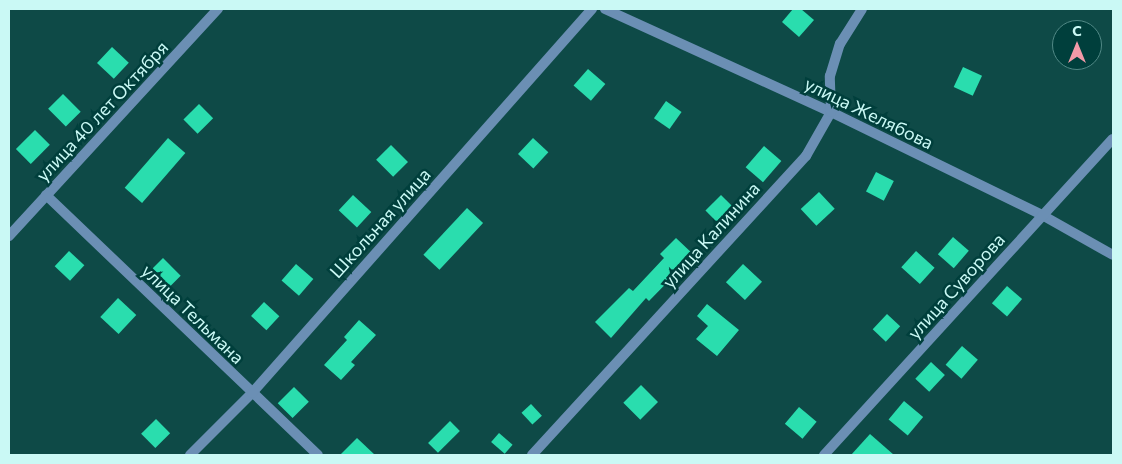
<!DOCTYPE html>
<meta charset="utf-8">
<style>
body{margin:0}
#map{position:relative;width:1122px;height:464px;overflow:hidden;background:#0e4a47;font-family:Commissioner,sans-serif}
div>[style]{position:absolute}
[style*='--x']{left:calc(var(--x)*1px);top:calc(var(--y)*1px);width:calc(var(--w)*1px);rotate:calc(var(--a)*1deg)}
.building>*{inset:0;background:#2addae;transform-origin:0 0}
.street>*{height:10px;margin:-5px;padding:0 5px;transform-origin:5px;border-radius:5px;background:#6b8fb4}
span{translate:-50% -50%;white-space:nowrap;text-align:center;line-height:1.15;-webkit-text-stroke:5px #003f3c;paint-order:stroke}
.street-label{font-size:18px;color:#caf9f5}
.frame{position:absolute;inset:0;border:10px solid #caf9f5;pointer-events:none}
.north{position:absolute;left:1052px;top:20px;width:50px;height:50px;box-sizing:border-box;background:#003f3c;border:1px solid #518986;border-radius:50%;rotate:0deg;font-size:14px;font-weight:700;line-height:20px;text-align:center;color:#caf9f5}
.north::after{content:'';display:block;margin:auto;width:18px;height:22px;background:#f39aa8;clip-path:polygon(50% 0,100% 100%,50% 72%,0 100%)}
</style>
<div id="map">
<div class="building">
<div style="clip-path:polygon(793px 9px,801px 9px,814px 20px,799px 37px,782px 22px)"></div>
<div style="left:112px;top:47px;width:23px;height:22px;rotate:43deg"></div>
<div style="left:963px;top:67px;width:21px;height:22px;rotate:25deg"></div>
<div style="left:588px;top:69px;width:23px;height:22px;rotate:41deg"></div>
<div style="left:63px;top:94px;width:25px;height:21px;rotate:45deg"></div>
<div style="left:666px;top:101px;width:19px;height:21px;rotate:35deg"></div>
<div style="left:199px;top:104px;width:20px;height:22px;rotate:45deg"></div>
<div style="left:35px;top:130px;width:21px;height:27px;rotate:45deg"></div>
<div style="left:168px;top:138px;width:23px;height:66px;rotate:41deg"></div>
<div style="left:533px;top:138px;width:21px;height:22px;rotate:43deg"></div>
<div style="left:391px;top:145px;width:24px;height:21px;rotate:45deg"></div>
<div style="left:764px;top:146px;width:23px;height:28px;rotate:41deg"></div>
<div style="left:876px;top:172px;width:20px;height:22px;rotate:27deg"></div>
<div style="left:819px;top:192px;width:23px;height:25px;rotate:47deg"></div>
<div style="left:353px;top:195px;width:25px;height:21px;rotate:43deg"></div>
<div style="left:721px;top:195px;width:21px;height:22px;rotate:45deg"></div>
<div style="left:467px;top:208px;width:22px;height:64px;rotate:43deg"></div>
<div style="left:953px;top:237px;width:21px;height:23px;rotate:41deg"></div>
<div style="clip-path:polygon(676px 238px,694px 255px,649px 301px,646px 298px,611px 338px,595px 322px,629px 288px,633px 291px,664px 258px,660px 254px)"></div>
<div style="left:69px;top:251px;width:21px;height:21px;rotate:43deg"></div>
<div style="left:916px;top:251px;width:25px;height:22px;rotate:42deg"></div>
<div style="left:163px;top:258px;width:25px;height:23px;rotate:45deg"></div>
<div style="left:296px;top:264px;width:23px;height:22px;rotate:41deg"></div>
<div style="left:743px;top:264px;width:26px;height:25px;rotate:43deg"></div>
<div style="left:1007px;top:286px;width:20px;height:23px;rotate:41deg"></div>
<div style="left:118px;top:298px;width:25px;height:26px;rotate:43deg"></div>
<div style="left:264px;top:302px;width:21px;height:19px;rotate:43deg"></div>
<div style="clip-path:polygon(707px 304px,739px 330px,717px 356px,696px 339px,708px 326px,697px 316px)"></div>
<div style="left:887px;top:314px;width:18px;height:21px;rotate:43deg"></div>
<div style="clip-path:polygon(359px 320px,376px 335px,351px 362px,355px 365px,341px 380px,324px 365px,347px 340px,344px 337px)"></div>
<div style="left:962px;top:346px;width:21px;height:25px;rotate:41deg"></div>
<div style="left:931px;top:362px;width:19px;height:23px;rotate:43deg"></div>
<div style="left:641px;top:385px;width:24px;height:25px;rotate:45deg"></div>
<div style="left:294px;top:387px;width:21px;height:23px;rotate:45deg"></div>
<div style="left:904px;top:401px;width:25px;height:24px;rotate:40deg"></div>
<div style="left:531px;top:404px;width:16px;height:13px;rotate:47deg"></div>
<div style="left:799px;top:407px;width:23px;height:22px;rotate:40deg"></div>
<div style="left:156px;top:419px;width:20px;height:21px;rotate:45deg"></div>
<div style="left:450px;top:421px;width:14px;height:31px;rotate:45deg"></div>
<div style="left:499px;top:433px;width:18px;height:12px;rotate:41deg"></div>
<div style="clip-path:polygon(870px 434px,894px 455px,851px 455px)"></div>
<div style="clip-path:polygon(357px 438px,375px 455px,340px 455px)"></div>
</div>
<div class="street">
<div style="--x:605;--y:9;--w:248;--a:24.5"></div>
<div style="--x:831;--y:112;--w:235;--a:26"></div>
<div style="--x:1042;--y:215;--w:81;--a:29.4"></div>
<div style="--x:46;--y:195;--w:376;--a:43.7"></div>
<div style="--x:9;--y:236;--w:309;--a:-47.4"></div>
<div style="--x:190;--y:455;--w:88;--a:-45"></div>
<div style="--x:252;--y:393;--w:513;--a:-48.48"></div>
<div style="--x:532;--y:455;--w:406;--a:-47.5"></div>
<div style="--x:806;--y:156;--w:51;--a:-60.4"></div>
<div style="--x:831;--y:112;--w:36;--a:-92"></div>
<div style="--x:830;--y:76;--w:34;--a:-73"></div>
<div style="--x:840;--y:44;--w:41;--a:-57.8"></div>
<div style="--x:824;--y:455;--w:428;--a:-47.6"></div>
</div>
<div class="street-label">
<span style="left:102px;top:111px;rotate:-47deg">улица 40 лет Октября</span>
<span style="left:869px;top:113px;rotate:26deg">улица Желябова</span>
<span style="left:380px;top:223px;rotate:-48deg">Школьная улица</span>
<span style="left:711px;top:235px;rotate:-48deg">улица Калинина</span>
<span style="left:956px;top:286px;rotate:-48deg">улица Суворова</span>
<span style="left:193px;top:314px;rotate:44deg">улица Тельмана</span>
</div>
<div class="frame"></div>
<div class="north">С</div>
</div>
